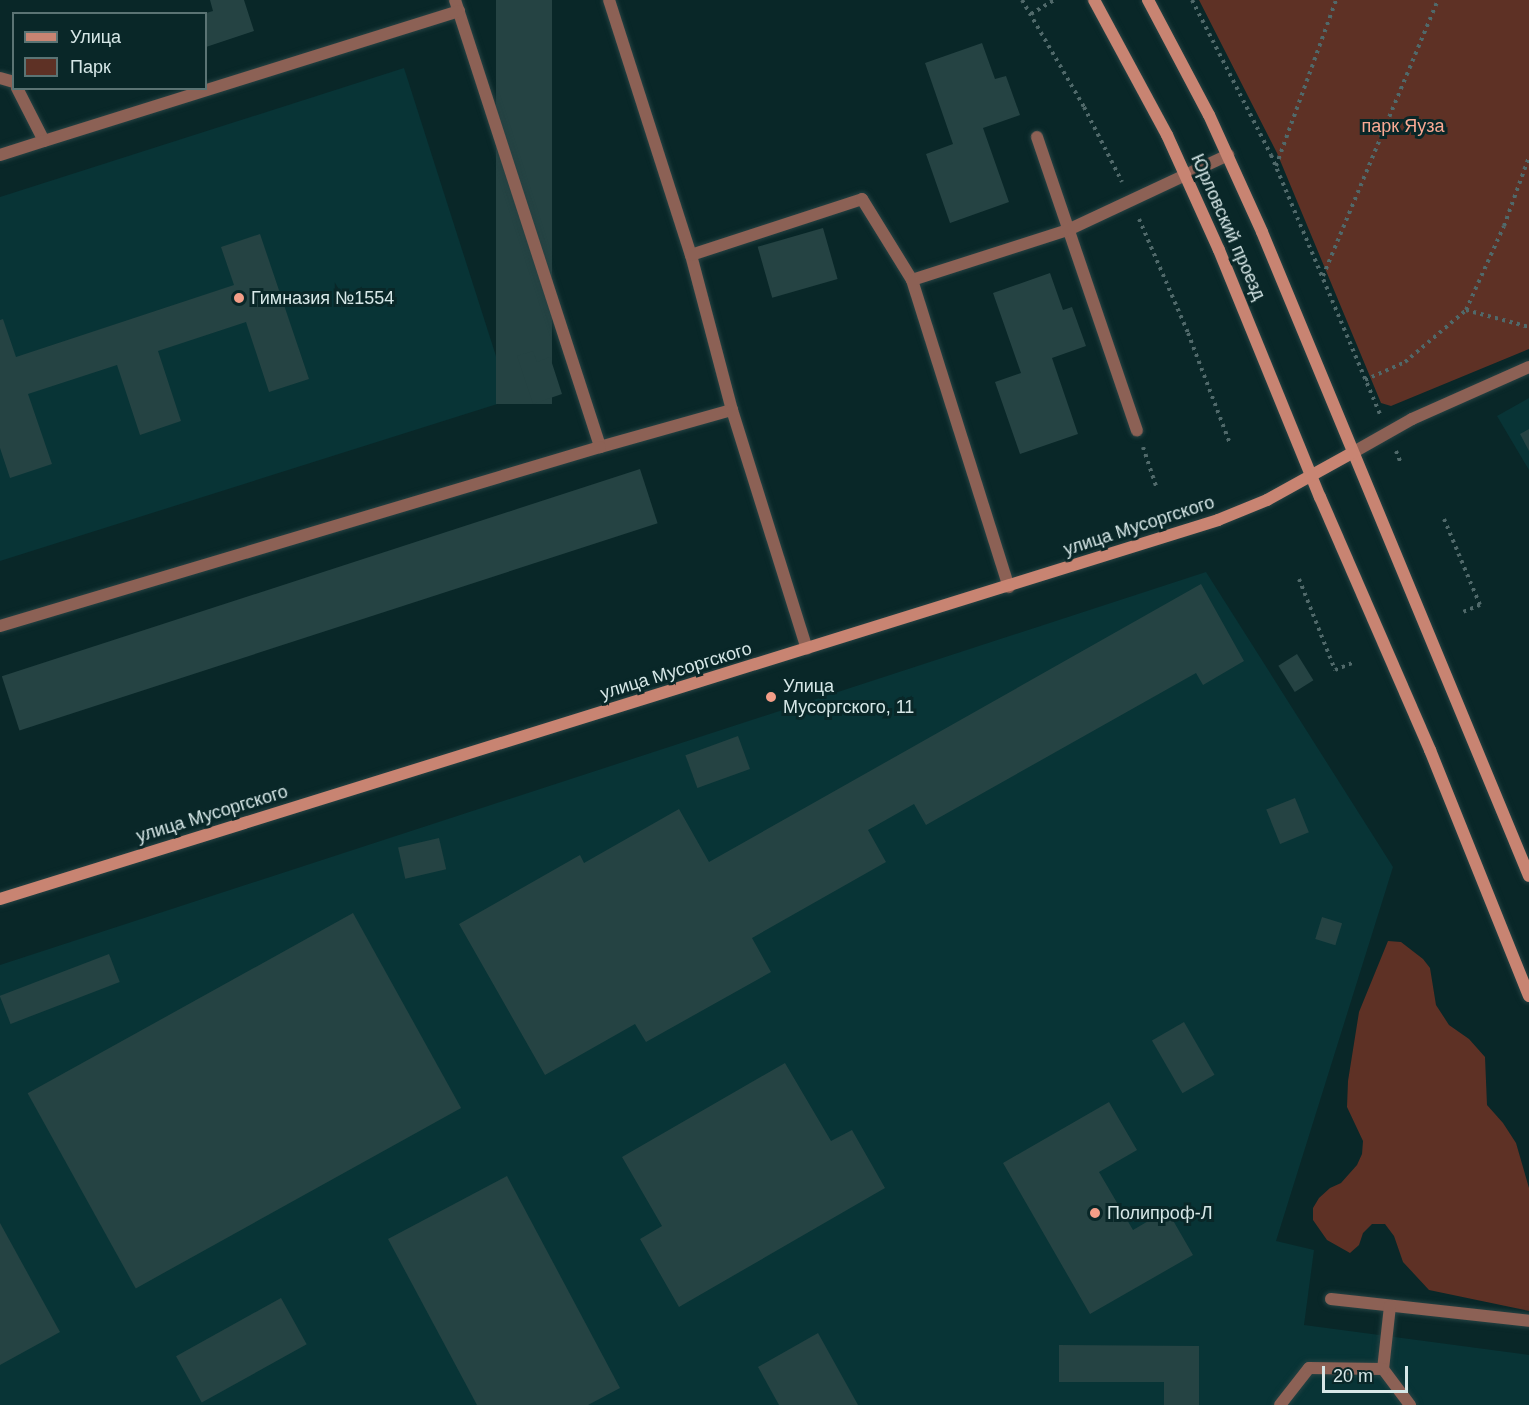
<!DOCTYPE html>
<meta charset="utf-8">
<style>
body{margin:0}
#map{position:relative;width:1529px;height:1405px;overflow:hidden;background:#092728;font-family:Arial,sans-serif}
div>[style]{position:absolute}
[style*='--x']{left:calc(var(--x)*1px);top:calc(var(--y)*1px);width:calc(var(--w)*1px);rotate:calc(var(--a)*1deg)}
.built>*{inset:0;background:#083436}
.green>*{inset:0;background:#5e3125}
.building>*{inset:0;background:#254343;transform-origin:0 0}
.path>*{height:4px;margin-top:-2px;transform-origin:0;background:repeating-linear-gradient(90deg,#50696a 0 3px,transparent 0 7.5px)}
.roads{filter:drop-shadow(0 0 2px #264243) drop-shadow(0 0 2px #264243)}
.lane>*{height:12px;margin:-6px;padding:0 6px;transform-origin:6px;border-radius:6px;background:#8c6155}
.street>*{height:12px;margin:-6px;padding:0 6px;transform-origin:6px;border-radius:6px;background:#8c6155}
.secondary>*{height:12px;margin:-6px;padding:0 6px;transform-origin:6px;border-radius:6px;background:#c88472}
.dots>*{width:16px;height:16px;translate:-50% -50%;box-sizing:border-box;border:3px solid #092728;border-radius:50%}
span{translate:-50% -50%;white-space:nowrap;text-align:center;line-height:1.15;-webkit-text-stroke:6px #092728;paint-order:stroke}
.park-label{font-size:18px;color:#faa993}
.street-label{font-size:18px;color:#d6e7e7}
.poi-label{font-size:18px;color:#d6e7e7}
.left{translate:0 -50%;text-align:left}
.legend{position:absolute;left:12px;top:12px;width:195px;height:78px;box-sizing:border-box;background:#092728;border:2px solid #5b7474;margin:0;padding:8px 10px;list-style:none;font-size:18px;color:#d6e7e7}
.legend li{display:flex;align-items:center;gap:12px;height:30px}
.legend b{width:30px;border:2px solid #5b7474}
.scale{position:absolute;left:1322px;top:1366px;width:86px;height:27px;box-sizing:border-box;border:3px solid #d6e7e7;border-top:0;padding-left:8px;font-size:18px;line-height:21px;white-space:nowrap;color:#d6e7e7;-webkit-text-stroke:4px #092728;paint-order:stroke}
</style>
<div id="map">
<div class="built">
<div style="clip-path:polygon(404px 68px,510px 400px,0 561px,0 197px)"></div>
<div style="clip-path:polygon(1529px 398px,1529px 470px,1497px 416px)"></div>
<div style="clip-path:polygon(1206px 572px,1393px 867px,1276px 1241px,1314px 1250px,1304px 1325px,1529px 1355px,1529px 1405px,0 1405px,0 965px)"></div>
</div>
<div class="green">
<div style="clip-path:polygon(1199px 0,1529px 0,1529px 349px,1391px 406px,1381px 403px,1277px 153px)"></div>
<div style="clip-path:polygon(1388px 941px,1401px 942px,1423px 959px,1430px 968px,1436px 1005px,1449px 1025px,1469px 1039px,1485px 1057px,1487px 1105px,1503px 1123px,1516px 1143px,1529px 1188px,1529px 1311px,1429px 1290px,1403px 1262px,1394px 1236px,1385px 1224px,1372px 1224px,1363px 1233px,1359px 1245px,1350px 1253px,1327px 1240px,1313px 1220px,1313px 1208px,1319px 1198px,1330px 1188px,1341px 1183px,1357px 1165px,1362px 1154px,1363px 1141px,1347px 1107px,1348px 1081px,1359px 1012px)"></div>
</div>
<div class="building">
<div style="clip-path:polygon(210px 0,244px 0,254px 31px,206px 47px,206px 13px,213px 11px)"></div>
<div style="left:496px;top:0;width:56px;height:404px"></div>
<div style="clip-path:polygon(982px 43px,995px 79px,1006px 76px,1020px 115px,983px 128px,1009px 202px,950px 223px,926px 154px,953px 144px,925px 63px)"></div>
<div style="left:823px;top:228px;width:53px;height:68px;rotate:74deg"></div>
<div style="clip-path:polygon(260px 234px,309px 379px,269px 392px,246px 322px,158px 351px,181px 421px,140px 435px,117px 365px,28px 394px,52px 464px,10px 478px,0 448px,0 320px,3px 319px,16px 357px,234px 285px,221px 247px)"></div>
<div style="clip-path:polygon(1050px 273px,1063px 310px,1072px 307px,1086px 346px,1052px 358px,1078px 434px,1020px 454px,995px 382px,1021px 373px,993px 293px)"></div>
<div style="clip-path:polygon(533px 351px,537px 362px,550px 357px,562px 394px,533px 404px,517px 356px)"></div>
<div style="clip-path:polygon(1529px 429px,1529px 451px,1520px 434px)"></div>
<div style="left:640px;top:469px;width:57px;height:671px;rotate:72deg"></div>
<div style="clip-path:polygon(1201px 584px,1244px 661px,1203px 685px,1196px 673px,926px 825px,914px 804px,868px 830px,886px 862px,752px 938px,771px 972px,646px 1042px,635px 1024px,545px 1075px,459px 924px,580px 855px,584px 863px,679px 809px,709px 862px)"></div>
<div style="left:1297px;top:654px;width:31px;height:22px;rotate:58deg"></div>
<div style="left:738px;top:736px;width:35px;height:56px;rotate:70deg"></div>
<div style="left:1295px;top:798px;width:37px;height:31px;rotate:68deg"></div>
<div style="left:439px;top:838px;width:32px;height:42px;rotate:77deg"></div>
<div style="left:353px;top:913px;width:223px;height:372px;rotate:61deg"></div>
<div style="left:1322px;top:917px;width:21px;height:23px;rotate:17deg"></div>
<div style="left:109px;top:954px;width:30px;height:117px;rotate:69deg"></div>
<div style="left:1184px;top:1022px;width:61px;height:37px;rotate:60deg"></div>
<div style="clip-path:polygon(785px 1063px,831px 1141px,852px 1130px,885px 1188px,679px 1307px,640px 1239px,662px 1226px,622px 1157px)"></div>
<div style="clip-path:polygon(1109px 1102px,1137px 1150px,1099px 1172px,1133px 1230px,1167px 1210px,1193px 1255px,1090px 1314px,1003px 1163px)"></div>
<div style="clip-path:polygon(507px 1176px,620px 1388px,588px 1405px,477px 1405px,388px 1239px)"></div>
<div style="clip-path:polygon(0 1223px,60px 1332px,0 1365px)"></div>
<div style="left:281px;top:1298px;width:53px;height:120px;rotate:61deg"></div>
<div style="clip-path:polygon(818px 1333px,858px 1405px,779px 1405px,758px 1367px)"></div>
<div style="clip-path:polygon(1059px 1345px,1199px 1346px,1199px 1405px,1164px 1405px,1164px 1382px,1059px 1382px)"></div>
</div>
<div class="path">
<div style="--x:1022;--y:0;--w:124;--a:59.9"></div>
<div style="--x:1084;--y:107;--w:84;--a:63.1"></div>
<div style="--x:1192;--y:0;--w:174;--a:63"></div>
<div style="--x:1271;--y:155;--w:281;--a:67.2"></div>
<div style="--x:1031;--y:14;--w:27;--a:-31"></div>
<div style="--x:1276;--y:166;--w:177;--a:-70.1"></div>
<div style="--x:1139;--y:219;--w:124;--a:66.7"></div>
<div style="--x:1188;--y:333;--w:116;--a:69.2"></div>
<div style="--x:1323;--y:276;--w:299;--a:-67.4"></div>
<div style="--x:1466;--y:310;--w:65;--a:15.1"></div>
<div style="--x:1365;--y:380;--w:44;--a:-24.2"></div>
<div style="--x:1405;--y:362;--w:80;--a:-40.4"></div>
<div style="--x:1466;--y:310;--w:92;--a:-65.7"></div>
<div style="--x:1504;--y:226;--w:73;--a:-70.1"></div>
<div style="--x:1143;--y:447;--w:41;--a:71.6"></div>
<div style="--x:1396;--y:451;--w:11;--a:68"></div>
<div style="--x:1444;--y:519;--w:93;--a:67.3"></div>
<div style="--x:1480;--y:605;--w:18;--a:158"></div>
<div style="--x:1299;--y:579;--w:98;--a:68.4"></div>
<div style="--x:1335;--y:670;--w:22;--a:-22"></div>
</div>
<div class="roads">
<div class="lane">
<div style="--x:455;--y:0;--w:470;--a:72"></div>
<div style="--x:600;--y:447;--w:137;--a:-15.7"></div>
<div style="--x:609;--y:0;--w:268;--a:72.2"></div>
<div style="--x:691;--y:255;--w:160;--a:75.2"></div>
<div style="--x:732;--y:410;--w:250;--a:72.6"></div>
<div style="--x:0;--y:78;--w:15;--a:16"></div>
<div style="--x:17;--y:88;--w:59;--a:63"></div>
<div style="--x:44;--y:141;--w:435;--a:-17.4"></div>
<div style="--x:1037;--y:137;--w:310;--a:71.2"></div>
<div style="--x:0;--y:155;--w:46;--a:-17.7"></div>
<div style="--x:691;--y:255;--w:180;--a:-18.1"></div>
<div style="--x:862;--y:199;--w:95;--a:58.3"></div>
<div style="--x:912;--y:280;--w:164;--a:-17.8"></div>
<div style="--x:1068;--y:230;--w:177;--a:-25.1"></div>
<div style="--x:912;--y:280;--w:322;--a:72.5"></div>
<div style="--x:0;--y:626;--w:626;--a:-16.61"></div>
<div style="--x:1331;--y:1299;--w:199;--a:6.3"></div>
<div style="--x:1390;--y:1306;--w:63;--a:96.3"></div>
<div style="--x:1383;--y:1369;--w:45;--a:53.1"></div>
<div style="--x:1280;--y:1405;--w:47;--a:-51.9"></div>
<div style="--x:1309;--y:1368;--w:74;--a:0.8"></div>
</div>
<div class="street">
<div style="--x:1352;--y:453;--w:69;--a:-29.5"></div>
<div style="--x:1412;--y:419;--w:128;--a:-24"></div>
</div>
<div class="secondary">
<div style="--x:1094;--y:0;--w:153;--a:61.6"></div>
<div style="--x:1167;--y:135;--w:126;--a:65.7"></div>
<div style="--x:1219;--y:250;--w:267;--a:67.8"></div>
<div style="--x:1320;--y:497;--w:276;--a:66.5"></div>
<div style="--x:1430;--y:750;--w:265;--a:68.1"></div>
<div style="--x:1148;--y:0;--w:130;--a:62.1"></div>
<div style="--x:1209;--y:115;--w:128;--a:65.6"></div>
<div style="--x:1262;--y:232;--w:697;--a:67.48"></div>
<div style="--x:0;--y:899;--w:1276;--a:-17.28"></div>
<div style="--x:1218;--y:520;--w:53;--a:-22.2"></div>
<div style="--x:1267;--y:500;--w:97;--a:-28.9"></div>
</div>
</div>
<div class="dots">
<div style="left:239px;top:298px;background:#f49e88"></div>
<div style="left:771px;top:697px;background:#f49e88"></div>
<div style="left:1095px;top:1213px;background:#f49e88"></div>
</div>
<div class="park-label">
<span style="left:1403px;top:126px">парк Яуза</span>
</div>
<div class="street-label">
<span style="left:1228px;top:227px;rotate:66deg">Юрловский проезд</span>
<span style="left:1139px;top:526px;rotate:-18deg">улица Мусоргского</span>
<span style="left:676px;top:671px;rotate:-17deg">улица Мусоргского</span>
<span style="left:212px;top:814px;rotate:-17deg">улица Мусоргского</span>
</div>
<div class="poi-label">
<span class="left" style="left:251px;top:298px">Гимназия №1554</span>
<span class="left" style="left:783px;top:697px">Улица<br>Мусоргского, 11</span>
<span class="left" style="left:1107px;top:1213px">Полипроф-Л</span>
</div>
<ul class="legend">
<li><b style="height:8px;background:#c88472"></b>Улица</li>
<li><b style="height:16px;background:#5e3125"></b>Парк</li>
</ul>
<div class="scale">20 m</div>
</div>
